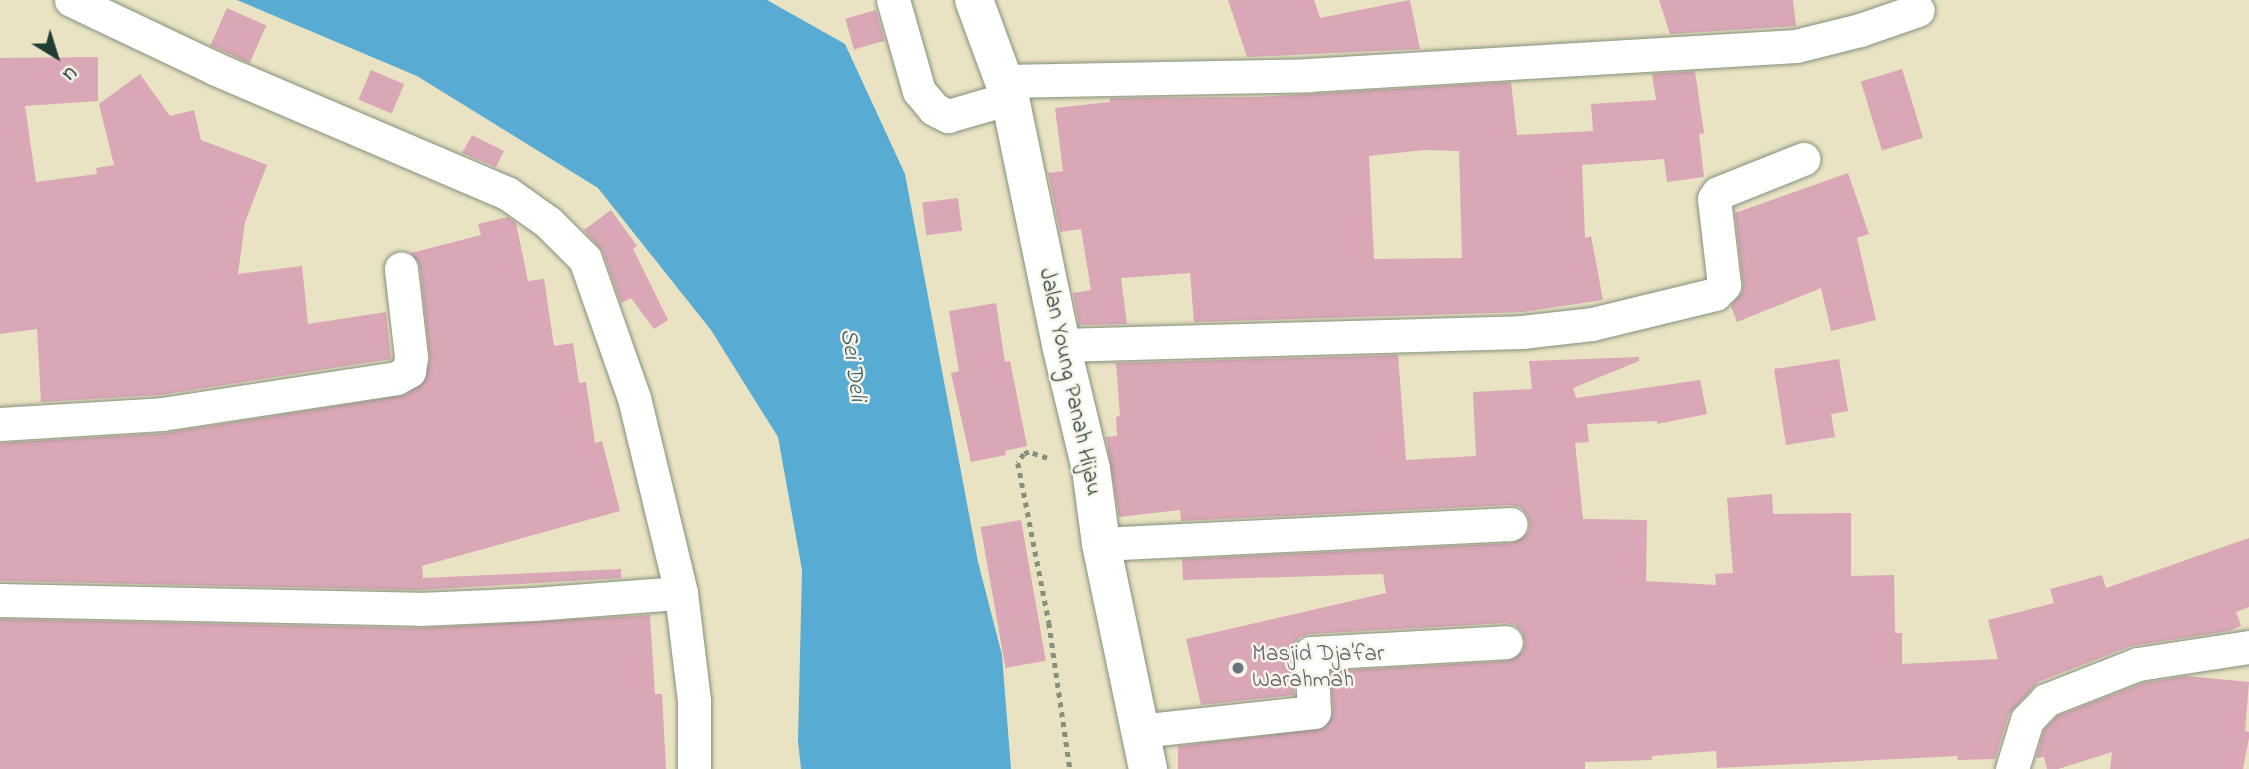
<!DOCTYPE html>
<style>
body{margin:0}
#map{position:relative;width:2249px;height:769px;overflow:hidden;background:#e9e3c3;font-family:"Indie Flower",sans-serif}
div>[style]{position:absolute}
[style*='--x']{left:calc(var(--x)*1px);top:calc(var(--y)*1px);width:calc(var(--w)*1px);rotate:calc(var(--a)*1deg)}
.water>*{inset:0;background:#58abd3}
.building>*{inset:0;background:#d9a7b6;transform-origin:0 0}
.path>*{height:4.5px;margin-top:-2.25px;transform-origin:0;background:repeating-linear-gradient(90deg,#84907c 0 5px,transparent 0 10px)}
.roads{filter:drop-shadow(0 0 2px #84907c) drop-shadow(0 0 2px #84907c)}
.street>*{height:33px;margin:-16.5px;padding:0 16.5px;transform-origin:16.5px;border-radius:16.5px;background:#fff}
.secondary>*{height:38px;margin:-19px;padding:0 19px;transform-origin:19px;border-radius:19px;background:#fff}
.dots>*{width:19px;height:19px;translate:-50% -50%;box-sizing:border-box;border:4px solid #f7f3e8;border-radius:50%}
span{translate:-50% -50%;white-space:nowrap;text-align:center;line-height:1.15;-webkit-text-stroke:5px #f7f3e8;paint-order:stroke}
.street-label{font-size:23px;color:#1f3d34}
.worship-label{font-size:23px;color:#5b616d}
.left{translate:0 -50%;text-align:left}
.water-label{font-size:24px;color:#305e64;font-style:italic}
.north{position:absolute;left:21px;top:21px;width:70px;height:70px;-webkit-text-stroke:5px #f7f3e8;paint-order:stroke;rotate:142deg;font-size:19px;font-weight:700;line-height:28px;text-align:center;color:#1f3d34}
.north::after{content:'';display:block;margin:auto;width:24px;height:32px;background:#1f3d34;clip-path:polygon(50% 0,100% 100%,50% 72%,0 100%)}
</style>
<div id="map">
<div class="water">
<div style="clip-path:polygon(237px 0,767px 0,845px 44px,905px 174px,978px 562px,1002px 655px,1011px 769px,801px 769px,798px 741px,802px 570px,778px 437px,711px 330px,598px 188px,417px 76px)"></div>
</div>
<div class="building">
<div style="clip-path:polygon(1228px 0,1314px 0,1320px 18px,1410px 0,1420px 49px,1247px 57px)"></div>
<div style="clip-path:polygon(1659px 0,1793px 0,1796px 26px,1670px 34px)"></div>
<div style="left:227px;top:8px;width:43px;height:41px;rotate:24deg"></div>
<div style="left:876px;top:10px;width:32px;height:32px;rotate:74deg"></div>
<div style="clip-path:polygon(98px 57px,98px 101px,25px 106px,36px 182px,97px 174px,96px 168px,114px 165px,99px 104px,140px 74px,170px 116px,194px 110px,201px 140px,267px 165px,245px 222px,238px 274px,302px 266px,308px 324px,386px 312px,391px 359px,160px 395px,41px 402px,37px 329px,0 334px,0 58px)"></div>
<div style="left:1902px;top:69px;width:72px;height:43px;rotate:73deg"></div>
<div style="left:371px;top:70px;width:36px;height:32px;rotate:23deg"></div>
<div style="clip-path:polygon(evenodd,1695px 71px,1704px 133px,1699px 134px,1704px 177px,1667px 182px,1664px 159px,1582px 165px,1585px 238px,1591px 236px,1603px 300px,1523px 312px,1194px 322px,1190px 273px,1121px 278px,1127px 324px,1079px 325px,1073px 293px,1091px 290px,1081px 229px,1060px 232px,1048px 173px,1063px 171px,1055px 108px,1110px 102px,1110px 98px,1259px 97px,1511px 82px,1517px 135px,1593px 131px,1591px 104px,1656px 100px,1652px 74px,1695px 71px,1424px 150px,1459px 151px,1462px 258px,1374px 259px,1369px 156px,1424px 150px)"></div>
<div style="clip-path:polygon(472px 135px,504px 151px,496px 167px,462px 153px)"></div>
<div style="clip-path:polygon(1848px 173px,1869px 234px,1857px 238px,1876px 320px,1831px 331px,1821px 288px,1737px 322px,1731px 306px,1742px 292px,1743px 283px,1735px 213px)"></div>
<div style="left:958px;top:198px;width:33px;height:36px;rotate:83deg"></div>
<div style="clip-path:polygon(611px 210px,637px 246px,633px 249px,668px 320px,654px 329px,631px 298px,621px 303px,603px 252px,584px 230px)"></div>
<div style="clip-path:polygon(508px 217px,516px 223px,528px 281px,544px 279px,554px 346px,573px 343px,579px 383px,586px 382px,595px 443px,602px 441px,620px 511px,422px 566px,423px 578px,621px 569px,621px 578px,419px 590px,0 581px,0 443px,165px 433px,405px 395px,424px 382px,430px 359px,420px 267px,411px 253px,481px 235px,478px 224px)"></div>
<div style="clip-path:polygon(996px 303px,1005px 362px,1010px 361px,1027px 446px,1005px 451px,1006px 455px,971px 462px,951px 373px,959px 371px,949px 311px)"></div>
<div style="clip-path:polygon(1398px 355px,1406px 460px,1476px 456px,1473px 392px,1532px 389px,1529px 361px,1639px 357px,1639px 361px,1573px 388px,1576px 398px,1700px 380px,1707px 414px,1657px 424px,1657px 421px,1587px 424px,1589px 442px,1575px 443px,1583px 519px,1647px 520px,1646px 581px,1716px 585px,1715px 574px,1733px 573px,1727px 498px,1772px 494px,1773px 514px,1851px 513px,1851px 576px,1894px 575px,1895px 633px,1902px 633px,1902px 664px,1998px 659px,1988px 620px,2054px 603px,2050px 589px,2102px 575px,2106px 588px,2249px 538px,2249px 607px,2236px 612px,2241px 626px,2229px 631px,2131px 646px,2038px 682px,2009px 714px,1995px 759px,1958px 760px,1957px 756px,1717px 768px,1716px 751px,1652px 756px,1652px 760px,1585px 762px,1585px 769px,1178px 769px,1178px 746px,1324px 728px,1333px 712px,1331px 671px,1507px 661px,1523px 651px,1525px 642px,1522px 632px,1515px 625px,1506px 623px,1310px 634px,1300px 637px,1294px 645px,1294px 695px,1201px 705px,1186px 639px,1386px 593px,1383px 574px,1183px 580px,1182px 559px,1512px 543px,1528px 533px,1530px 524px,1527px 514px,1520px 507px,1510px 505px,1181px 521px,1180px 510px,1119px 517px,1106px 437px,1117px 436px,1116px 417px,1120px 416px,1116px 363px)"></div>
<div style="clip-path:polygon(1839px 359px,1848px 411px,1831px 414px,1835px 437px,1786px 445px,1774px 369px)"></div>
<div style="left:1021px;top:520px;width:143px;height:41px;rotate:80deg"></div>
<div style="clip-path:polygon(650px 615px,655px 694px,662px 694px,666px 769px,0 769px,0 619px,419px 628px)"></div>
<div style="clip-path:polygon(2186px 676px,2249px 682px,2245px 731px,2249px 732px,2249px 738px,2243px 769px,2110px 769px,2112px 752px,2058px 769px,2047px 769px,2044px 757px,2036px 758px,2044px 730px,2057px 716px,2143px 683px)"></div>
</div>
<div class="path">
<div style="--x:1047;--y:458;--w:19;--a:-162"></div>
<div style="--x:1029;--y:452;--w:5;--a:158"></div>
<div style="--x:1024;--y:454;--w:11;--a:124"></div>
<div style="--x:1018;--y:463;--w:163;--a:79"></div>
<div style="--x:1049;--y:623;--w:148;--a:81.8"></div>
</div>
<div class="roads">
<div class="street">
<div style="--x:71;--y:0;--w:161;--a:25.4"></div>
<div style="--x:216;--y:69;--w:316;--a:23.1"></div>
<div style="--x:507;--y:193;--w:50;--a:35.3"></div>
<div style="--x:548;--y:222;--w:52;--a:45"></div>
<div style="--x:585;--y:259;--w:147;--a:70.6"></div>
<div style="--x:634;--y:398;--w:201;--a:76.4"></div>
<div style="--x:681;--y:593;--w:109;--a:83.1"></div>
<div style="--x:694;--y:701;--w:68;--a:90"></div>
<div style="--x:893;--y:0;--w:95;--a:74.1"></div>
<div style="--x:919;--y:91;--w:23;--a:50"></div>
<div style="--x:934;--y:109;--w:16;--a:27"></div>
<div style="--x:948;--y:116;--w:65;--a:-16.2"></div>
<div style="--x:1006;--y:81;--w:302;--a:-1.1"></div>
<div style="--x:1308;--y:75;--w:489;--a:-3.4"></div>
<div style="--x:1796;--y:46;--w:66;--a:-14"></div>
<div style="--x:1860;--y:30;--w:61;--a:-19"></div>
<div style="--x:1061;--y:345;--w:461;--a:-1.6"></div>
<div style="--x:1522;--y:332;--w:70;--a:-6.5"></div>
<div style="--x:1592;--y:324;--w:127;--a:-13.7"></div>
<div style="--x:1715;--y:294;--w:13;--a:-45"></div>
<div style="--x:1724;--y:285;--w:87;--a:-96.6"></div>
<div style="--x:1714;--y:199;--w:7;--a:-56"></div>
<div style="--x:1718;--y:193;--w:92;--a:-21.8"></div>
<div style="--x:0;--y:424;--w:162;--a:-3.5"></div>
<div style="--x:162;--y:414;--w:237;--a:-8.7"></div>
<div style="--x:396;--y:378;--w:15;--a:-28"></div>
<div style="--x:409;--y:371;--w:14;--a:-82"></div>
<div style="--x:411;--y:357;--w:89;--a:-96.5"></div>
<div style="--x:1101;--y:544;--w:410;--a:-2.8"></div>
<div style="--x:0;--y:600;--w:419;--a:1.2"></div>
<div style="--x:419;--y:609;--w:114;--a:-2.5"></div>
<div style="--x:533;--y:604;--w:148;--a:-4.3"></div>
<div style="--x:1139;--y:731;--w:176;--a:-6.2"></div>
<div style="--x:1314;--y:712;--w:59;--a:-92.9"></div>
<div style="--x:1311;--y:653;--w:195;--a:-3.2"></div>
<div style="--x:2012;--y:769;--w:51;--a:-73"></div>
<div style="--x:2027;--y:720;--w:28;--a:-46"></div>
<div style="--x:2046;--y:700;--w:99;--a:-21.4"></div>
<div style="--x:2138;--y:664;--w:112;--a:-8.7"></div>
</div>
<div class="secondary">
<div style="--x:974;--y:0;--w:104;--a:69.8"></div>
<div style="--x:1010;--y:98;--w:252;--a:78.3"></div>
<div style="--x:1061;--y:345;--w:128;--a:76.4"></div>
<div style="--x:1091;--y:469;--w:76;--a:82.4"></div>
<div style="--x:1101;--y:544;--w:230;--a:78.2"></div>
</div>
</div>
<div class="dots">
<div style="left:1238px;top:668px;background:#6b7280"></div>
</div>
<div class="street-label">
<span style="left:1069px;top:382px;rotate:78deg">Jalan Young Panah Hijau</span>
</div>
<div class="worship-label">
<span class="left" style="left:1252px;top:668px">Masjid Dja'far<br>Warahmah</span>
</div>
<div class="water-label">
<span style="left:852px;top:365px;rotate:82deg">Sei Deli</span>
</div>
<div class="north">U</div>
</div>
